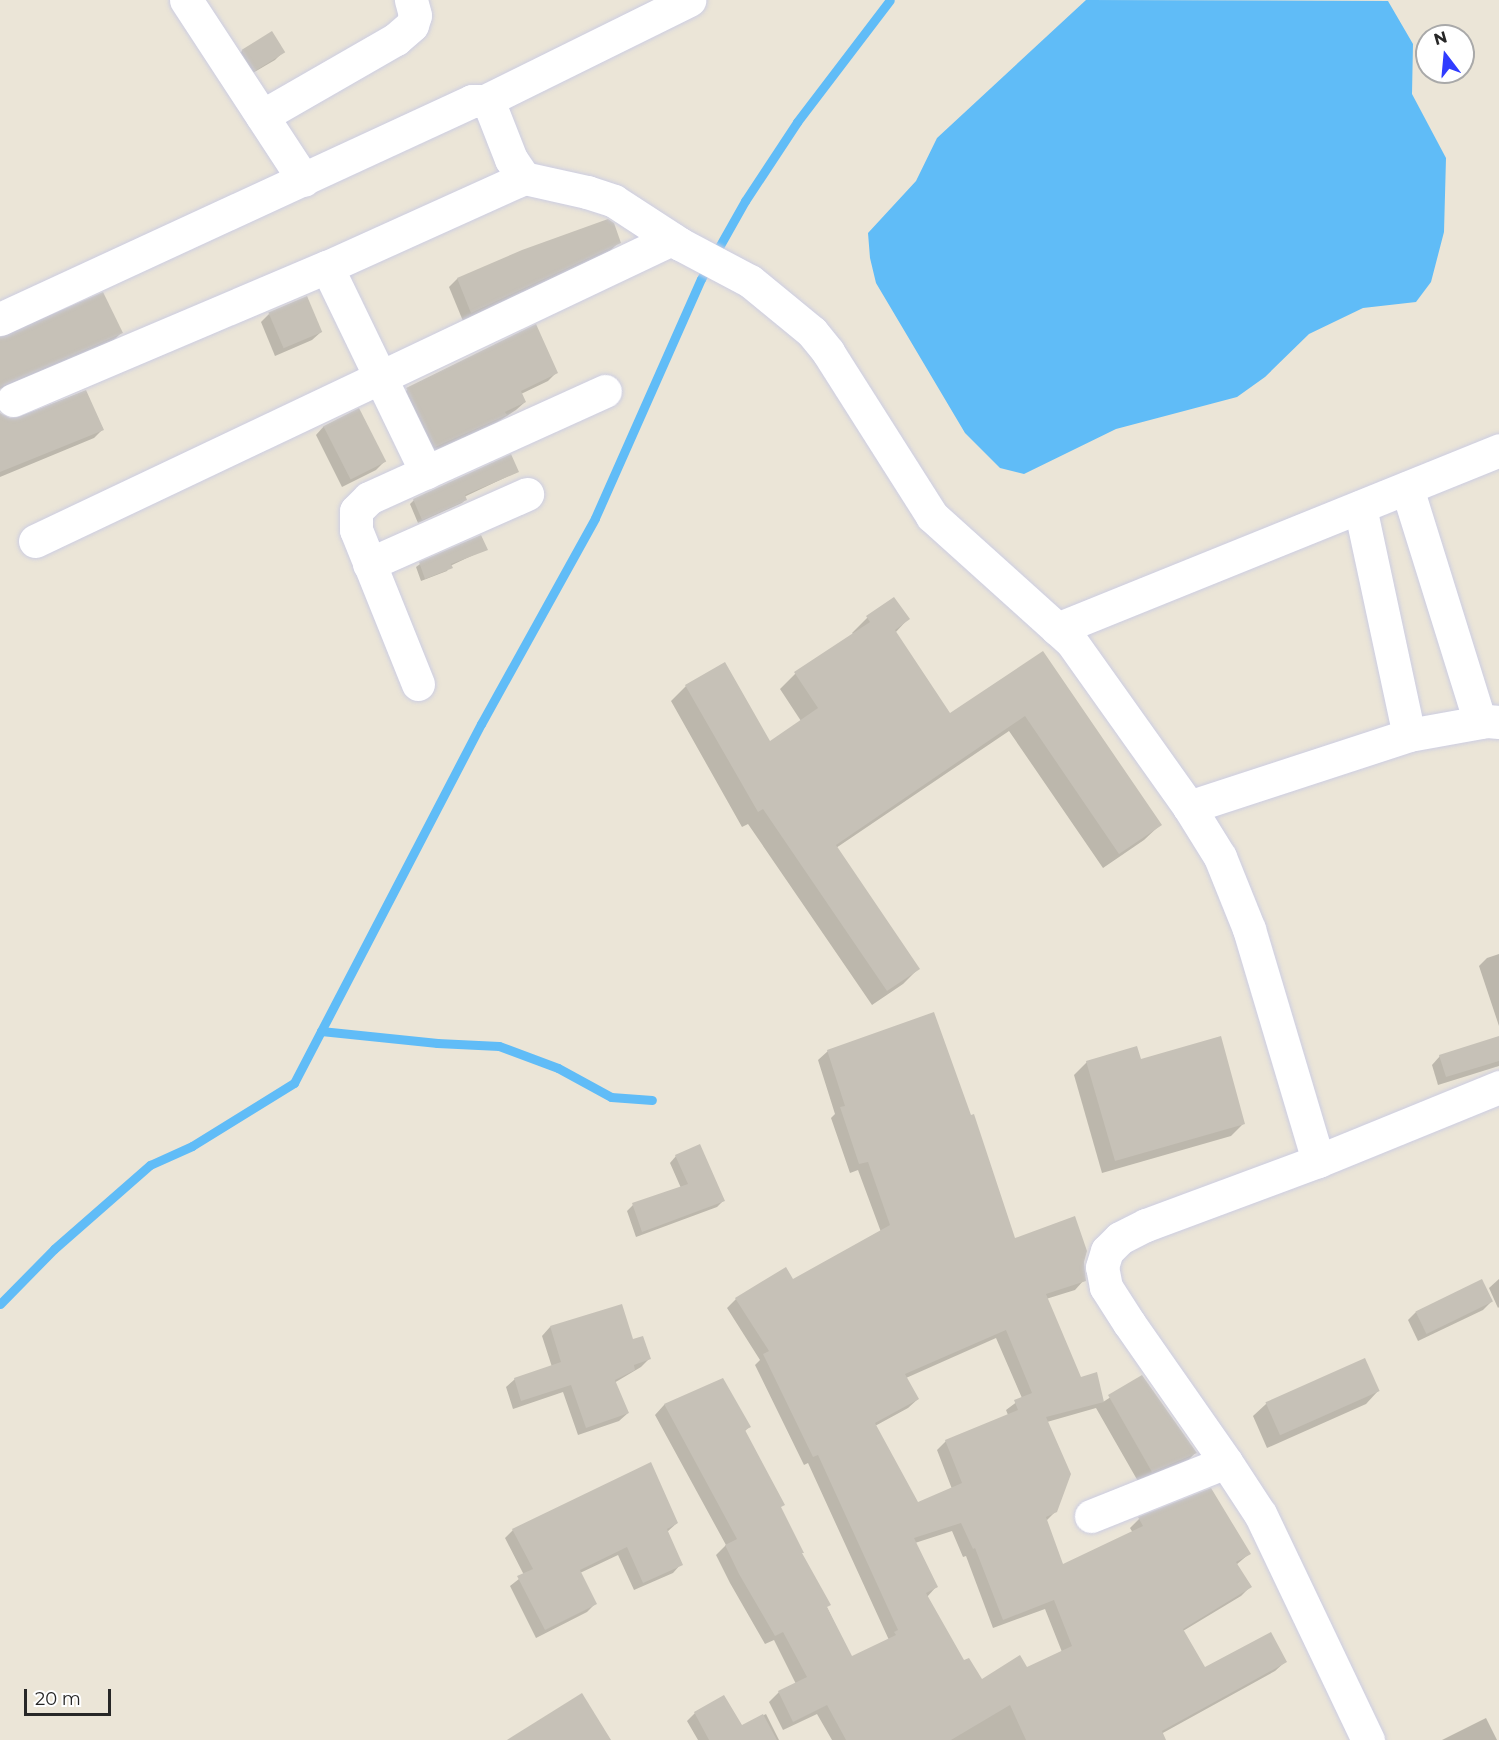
<!DOCTYPE html>
<style>
body{margin:0}
#map{position:relative;width:1499px;height:1740px;overflow:hidden;background:#ebe5d7;font-family:Montserrat,sans-serif}
div>[style]{position:absolute}
[style*='--x']{left:calc(var(--x)*1px);top:calc(var(--y)*1px);width:calc(var(--w)*1px);rotate:calc(var(--a)*1deg)}
.water>*{inset:0;background:#60bcf7}
.shadow>*{inset:0;background:#0003}
.stream>*{height:9px;margin:-4.5px;padding:0 4.5px;transform-origin:4.5px;border-radius:4.5px;background:#60bcf7}
.building>*{inset:0;background:#c6c1b7;transform-origin:0 0}
.roads{filter:drop-shadow(0 0 2px #cccde2) drop-shadow(0 0 2px #cccde2)}
.street>*{height:33px;margin:-16.5px;padding:0 16.5px;transform-origin:16.5px;border-radius:16.5px;background:#fff}
span{translate:-50% -50%;white-space:nowrap;text-align:center;line-height:1.15;-webkit-text-stroke:4.5px #fff;paint-order:stroke}
.north{position:absolute;left:1415px;top:24px;width:60px;height:60px;box-sizing:border-box;background:#fff;border:2px solid #a9a9a9;border-radius:50%;rotate:344deg;font-size:16px;font-weight:700;line-height:24px;text-align:center;color:#272727}
.north::after{content:'';display:block;margin:auto;width:21px;height:27px;background:#303cff;clip-path:polygon(50% 0,100% 100%,50% 72%,0 100%)}
.scale{position:absolute;left:24px;top:1689px;width:87px;height:27px;box-sizing:border-box;border:3px solid #272727;border-top:0;padding-left:8px;font-size:18px;line-height:21px;white-space:nowrap;color:#272727;-webkit-text-stroke:4px #fff;paint-order:stroke}
</style>
<div id="map">
<div class="water">
<div style="clip-path:polygon(1086px 0,1388px 1px,1413px 44px,1412px 94px,1446px 158px,1444px 232px,1431px 282px,1416px 302px,1363px 308px,1309px 334px,1265px 377px,1237px 397px,1116px 429px,1024px 474px,1000px 468px,965px 433px,876px 283px,870px 258px,868px 233px,916px 181px,937px 138px)"></div>
</div>
<div class="shadow">
<div style="clip-path:polygon(272px 33px,283px 52px,275px 60px,246px 77px,233px 59px,242px 51px)"></div>
<div style="clip-path:polygon(619px 242px,610px 251px,463px 321px,449px 287px,457px 279px)"></div>
<div style="clip-path:polygon(269px 314px,321px 332px,312px 340px,275px 356px,261px 322px)"></div>
<div style="clip-path:polygon(121px 333px,113px 341px,0 389px,0 339px)"></div>
<div style="clip-path:polygon(556px 373px,548px 381px,521px 394px,525px 402px,516px 410px,496px 423px,426px 455px,399px 398px,407px 390px)"></div>
<div style="clip-path:polygon(85px 391px,103px 429px,94px 438px,0 477px,0 415px,11px 420px)"></div>
<div style="clip-path:polygon(324px 426px,384px 462px,376px 470px,342px 487px,316px 435px)"></div>
<div style="clip-path:polygon(517px 472px,464px 497px,465px 500px,462px 503px,418px 523px,410px 504px,414px 500px)"></div>
<div style="clip-path:polygon(486px 549px,450px 566px,447px 571px,421px 581px,416px 567px,420px 564px)"></div>
<div style="clip-path:polygon(867px 618px,908px 619px,895px 633px,950px 715px,1042px 653px,1160px 825px,1144px 840px,1103px 868px,1009px 731px,836px 848px,918px 969px,903px 984px,872px 1005px,748px 824px,742px 827px,671px 701px,686px 686px,769px 743px,801px 721px,780px 689px,795px 674px,854px 635px,852px 633px)"></div>
<div style="clip-path:polygon(1499px 954px,1499px 1026px,1479px 966px,1487px 958px)"></div>
<div style="clip-path:polygon(1499px 1038px,1499px 1066px,1438px 1085px,1432px 1065px,1440px 1056px)"></div>
<div style="clip-path:polygon(evenodd,828px 1051px,1014px 1239px,1082px 1262px,1084px 1280px,1075px 1290px,1046px 1299px,1080px 1378px,1103px 1402px,1142px 1377px,1195px 1453px,1183px 1466px,1139px 1483px,1096px 1408px,1047px 1422px,1056px 1511px,1046px 1521px,1063px 1566px,1133px 1533px,1130px 1528px,1139px 1519px,1210px 1490px,1249px 1554px,1236px 1565px,1250px 1587px,1241px 1596px,1183px 1631px,1204px 1669px,1285px 1662px,1275px 1671px,1161px 1734px,1164px 1740px,832px 1740px,817px 1714px,783px 1730px,769px 1702px,779px 1692px,796px 1684px,774px 1640px,765px 1644px,730px 1583px,716px 1555px,726px 1545px,655px 1415px,664px 1405px,723px 1380px,749px 1427px,744px 1432px,851px 1658px,889px 1640px,808px 1463px,804px 1465px,755px 1365px,760px 1360px,727px 1308px,736px 1299px,793px 1281px,881px 1232px,858px 1170px,850px 1173px,831px 1118px,835px 1114px,818px 1060px,828px 1051px,996px 1338px,1022px 1398px,1006px 1410px,1008px 1415px,946px 1441px,937px 1450px,952px 1489px,917px 1504px,875px 1426px,908px 1408px,918px 1399px,906px 1378px,996px 1338px,828px 1051px,952px 1531px,963px 1557px,966px 1556px,993px 1628px,1045px 1609px,1062px 1652px,1027px 1669px,981px 1681px,964px 1662px,927px 1597px,936px 1587px,915px 1543px,952px 1531px)"></div>
<div style="clip-path:polygon(1140px 1061px,1243px 1124px,1231px 1136px,1102px 1173px,1074px 1075px,1087px 1062px)"></div>
<div style="clip-path:polygon(676px 1156px,723px 1201px,717px 1207px,636px 1237px,627px 1211px,633px 1205px,681px 1188px,670px 1163px)"></div>
<div style="clip-path:polygon(1499px 1279px,1499px 1307px,1498px 1308px,1489px 1288px)"></div>
<div style="clip-path:polygon(1491px 1302px,1483px 1310px,1418px 1341px,1408px 1320px,1416px 1312px)"></div>
<div style="clip-path:polygon(550px 1327px,632px 1341px,649px 1359px,641px 1367px,614px 1383px,628px 1413px,619px 1421px,578px 1435px,563px 1392px,513px 1409px,506px 1387px,515px 1379px,552px 1367px,542px 1336px)"></div>
<div style="clip-path:polygon(1364px 1360px,1378px 1391px,1366px 1404px,1267px 1448px,1253px 1416px,1266px 1404px)"></div>
<div style="clip-path:polygon(677px 1523px,667px 1532px,681px 1564px,673px 1573px,634px 1590px,618px 1555px,580px 1573px,595px 1604px,587px 1612px,536px 1638px,510px 1586px,524px 1575px,505px 1538px,513px 1530px)"></div>
<div style="clip-path:polygon(695px 1713px,741px 1727px,766px 1714px,779px 1740px,698px 1740px,687px 1721px)"></div>
<div style="clip-path:polygon(1486px 1718px,1497px 1740px,1442px 1740px)"></div>
</div>
<div class="stream">
<div style="--x:321;--y:1031;--w:117;--a:5.9"></div>
<div style="--x:437;--y:1043;--w:62;--a:2.8"></div>
<div style="--x:499;--y:1046;--w:63;--a:20.4"></div>
<div style="--x:558;--y:1068;--w:60;--a:28.7"></div>
<div style="--x:611;--y:1097;--w:41;--a:4.2"></div>
<div style="--x:0;--y:1304;--w:77;--a:-45.5"></div>
<div style="--x:54;--y:1249;--w:128;--a:-41.2"></div>
<div style="--x:150;--y:1165;--w:46;--a:-24.3"></div>
<div style="--x:192;--y:1146;--w:120;--a:-31.7"></div>
<div style="--x:294;--y:1083;--w:405;--a:-62.5"></div>
<div style="--x:481;--y:724;--w:235;--a:-61"></div>
<div style="--x:595;--y:518;--w:261;--a:-66.1"></div>
<div style="--x:701;--y:279;--w:90;--a:-60.6"></div>
<div style="--x:745;--y:201;--w:95;--a:-56.6"></div>
<div style="--x:797;--y:122;--w:153;--a:-52.7"></div>
</div>
<div class="building">
<div style="left:272px;top:31px;width:25px;height:36px;rotate:58deg"></div>
<div style="clip-path:polygon(608px 219px,614px 223px,621px 243px,471px 313px,457px 278px,522px 250px)"></div>
<div style="clip-path:polygon(103px 292px,123px 333px,0 387px,0 337px)"></div>
<div style="left:307px;top:296px;width:39px;height:42px;rotate:67deg"></div>
<div style="clip-path:polygon(536px 324px,558px 373px,521px 391px,526px 402px,505px 412px,507px 415px,435px 447px,406px 388px)"></div>
<div style="clip-path:polygon(86px 390px,104px 430px,0 472px,0 413px,10px 418px,20px 417px)"></div>
<div style="left:359px;top:408px;width:60px;height:40px;rotate:63deg"></div>
<div style="clip-path:polygon(511px 454px,519px 472px,465px 495px,467px 500px,422px 520px,413px 499px)"></div>
<div style="clip-path:polygon(481px 535px,488px 550px,451px 564px,453px 568px,425px 579px,419px 562px)"></div>
<div style="clip-path:polygon(894px 597px,910px 619px,895px 630px,950px 713px,1043px 651px,1162px 825px,1119px 854px,1025px 716px,836px 845px,920px 969px,887px 991px,763px 809px,758px 812px,685px 685px,725px 662px,770px 741px,818px 708px,794px 672px,870px 622px,866px 616px)"></div>
<div style="clip-path:polygon(evenodd,934px 1012px,971px 1115px,974px 1114px,1015px 1238px,1075px 1216px,1087px 1251px,1084px 1262px,1086px 1281px,1046px 1294px,1081px 1377px,1097px 1372px,1104px 1402px,1046px 1417px,1071px 1474px,1057px 1512px,1046px 1517px,1063px 1564px,1143px 1526px,1138px 1517px,1211px 1488px,1251px 1554px,1236px 1562px,1252px 1587px,1183px 1629px,1205px 1667px,1271px 1632px,1287px 1662px,1162px 1731px,1166px 1740px,1026px 1740px,1010px 1705px,951px 1740px,846px 1740px,827px 1705px,793px 1722px,778px 1691px,807px 1677px,783px 1632px,775px 1636px,739px 1574px,725px 1545px,737px 1539px,664px 1404px,723px 1378px,751px 1427px,745px 1430px,785px 1505px,781px 1507px,804px 1553px,802px 1553px,831px 1605px,827px 1607px,852px 1656px,896px 1635px,894px 1632px,898px 1630px,818px 1455px,813px 1457px,763px 1354px,769px 1351px,735px 1298px,786px 1267px,793px 1279px,890px 1225px,868px 1162px,859px 1164px,840px 1107px,845px 1106px,827px 1050px,934px 1012px,1006px 1330px,1032px 1393px,1014px 1400px,1018px 1410px,945px 1440px,962px 1483px,918px 1502px,875px 1423px,919px 1399px,905px 1374px,1006px 1330px,934px 1012px,961px 1523px,973px 1549px,975px 1548px,1003px 1620px,1054px 1600px,1072px 1646px,1027px 1667px,1020px 1655px,982px 1679px,969px 1658px,964px 1660px,926px 1593px,938px 1587px,914px 1538px,961px 1523px)"></div>
<div style="clip-path:polygon(1221px 1036px,1245px 1124px,1115px 1161px,1086px 1061px,1137px 1046px,1141px 1059px)"></div>
<div style="clip-path:polygon(1499px 1036px,1499px 1061px,1446px 1077px,1439px 1055px)"></div>
<div style="clip-path:polygon(700px 1144px,725px 1201px,642px 1232px,632px 1203px,688px 1184px,675px 1155px)"></div>
<div style="left:1482px;top:1279px;width:25px;height:74px;rotate:64deg"></div>
<div style="clip-path:polygon(622px 1304px,633px 1339px,643px 1336px,651px 1359px,634px 1365px,635px 1370px,615px 1380px,629px 1413px,586px 1428px,571px 1385px,521px 1401px,514px 1378px,561px 1362px,550px 1326px)"></div>
<div style="left:1365px;top:1358px;width:36px;height:109px;rotate:66deg"></div>
<div style="clip-path:polygon(1142px 1375px,1197px 1453px,1152px 1472px,1108px 1395px)"></div>
<div style="clip-path:polygon(651px 1462px,678px 1523px,667px 1529px,683px 1565px,643px 1583px,627px 1547px,580px 1570px,597px 1604px,545px 1630px,517px 1576px,533px 1569px,512px 1529px)"></div>
<div style="clip-path:polygon(582px 1693px,611px 1740px,507px 1740px)"></div>
<div style="clip-path:polygon(724px 1695px,742px 1725px,763px 1714px,777px 1740px,709px 1740px,694px 1712px)"></div>
</div>
<div class="roads">
<div class="street">
<div style="--x:186;--y:0;--w:215;--a:56.8"></div>
<div style="--x:485;--y:101;--w:228;--a:-26.3"></div>
<div style="--x:262;--y:116;--w:155;--a:-29.9"></div>
<div style="--x:396;--y:39;--w:21;--a:-41"></div>
<div style="--x:412;--y:25;--w:10;--a:-73"></div>
<div style="--x:415;--y:15;--w:16;--a:-105"></div>
<div style="--x:327;--y:267;--w:228;--a:64.2"></div>
<div style="--x:0;--y:319;--w:520;--a:-24.79"></div>
<div style="--x:472;--y:101;--w:13;--a:0"></div>
<div style="--x:485;--y:101;--w:9;--a:49"></div>
<div style="--x:491;--y:108;--w:55;--a:68.6"></div>
<div style="--x:511;--y:159;--w:23;--a:56"></div>
<div style="--x:524;--y:178;--w:65;--a:12.5"></div>
<div style="--x:587;--y:192;--w:28;--a:18"></div>
<div style="--x:614;--y:201;--w:79;--a:33.1"></div>
<div style="--x:680;--y:244;--w:79;--a:27.9"></div>
<div style="--x:750;--y:281;--w:80;--a:39.4"></div>
<div style="--x:812;--y:332;--w:26;--a:51"></div>
<div style="--x:828;--y:352;--w:194;--a:57.6"></div>
<div style="--x:932;--y:516;--w:187;--a:42"></div>
<div style="--x:1071;--y:641;--w:204;--a:54.6"></div>
<div style="--x:1189;--y:807;--w:59;--a:58.2"></div>
<div style="--x:1220;--y:857;--w:78;--a:68.1"></div>
<div style="--x:1249;--y:929;--w:242;--a:73.4"></div>
<div style="--x:13;--y:400;--w:341;--a:-23"></div>
<div style="--x:327;--y:267;--w:216;--a:-24.3"></div>
<div style="--x:1407;--y:488;--w:245;--a:72.7"></div>
<div style="--x:1360;--y:507;--w:233;--a:77.9"></div>
<div style="--x:35;--y:541;--w:705;--a:-25.37"></div>
<div style="--x:369;--y:564;--w:173;--a:-23.9"></div>
<div style="--x:1057;--y:629;--w:477;--a:-22"></div>
<div style="--x:418;--y:684;--w:166;--a:-111.9"></div>
<div style="--x:356;--y:530;--w:19;--a:-90"></div>
<div style="--x:356;--y:511;--w:18;--a:-45"></div>
<div style="--x:369;--y:498;--w:259;--a:-24.4"></div>
<div style="--x:1189;--y:807;--w:231;--a:-18.1"></div>
<div style="--x:1409;--y:735;--w:79;--a:-10.2"></div>
<div style="--x:1487;--y:721;--w:12;--a:5"></div>
<div style="--x:1091;--y:1516;--w:145;--a:-21.8"></div>
<div style="--x:1368;--y:1740;--w:250;--a:-115.5"></div>
<div style="--x:1260;--y:1514;--w:62;--a:-123.2"></div>
<div style="--x:1226;--y:1462;--w:169;--a:-124.9"></div>
<div style="--x:1129;--y:1323;--w:43;--a:-122.6"></div>
<div style="--x:1106;--y:1287;--w:20;--a:-101"></div>
<div style="--x:1102;--y:1267;--w:17;--a:-73"></div>
<div style="--x:1107;--y:1251;--w:18;--a:-45"></div>
<div style="--x:1120;--y:1238;--w:29;--a:-27"></div>
<div style="--x:1146;--y:1225;--w:184;--a:-20.4"></div>
<div style="--x:1318;--y:1161;--w:196;--a:-22.2"></div>
</div>
</div>
<div class="north">N</div>
<div class="scale">20 m</div>
</div>
